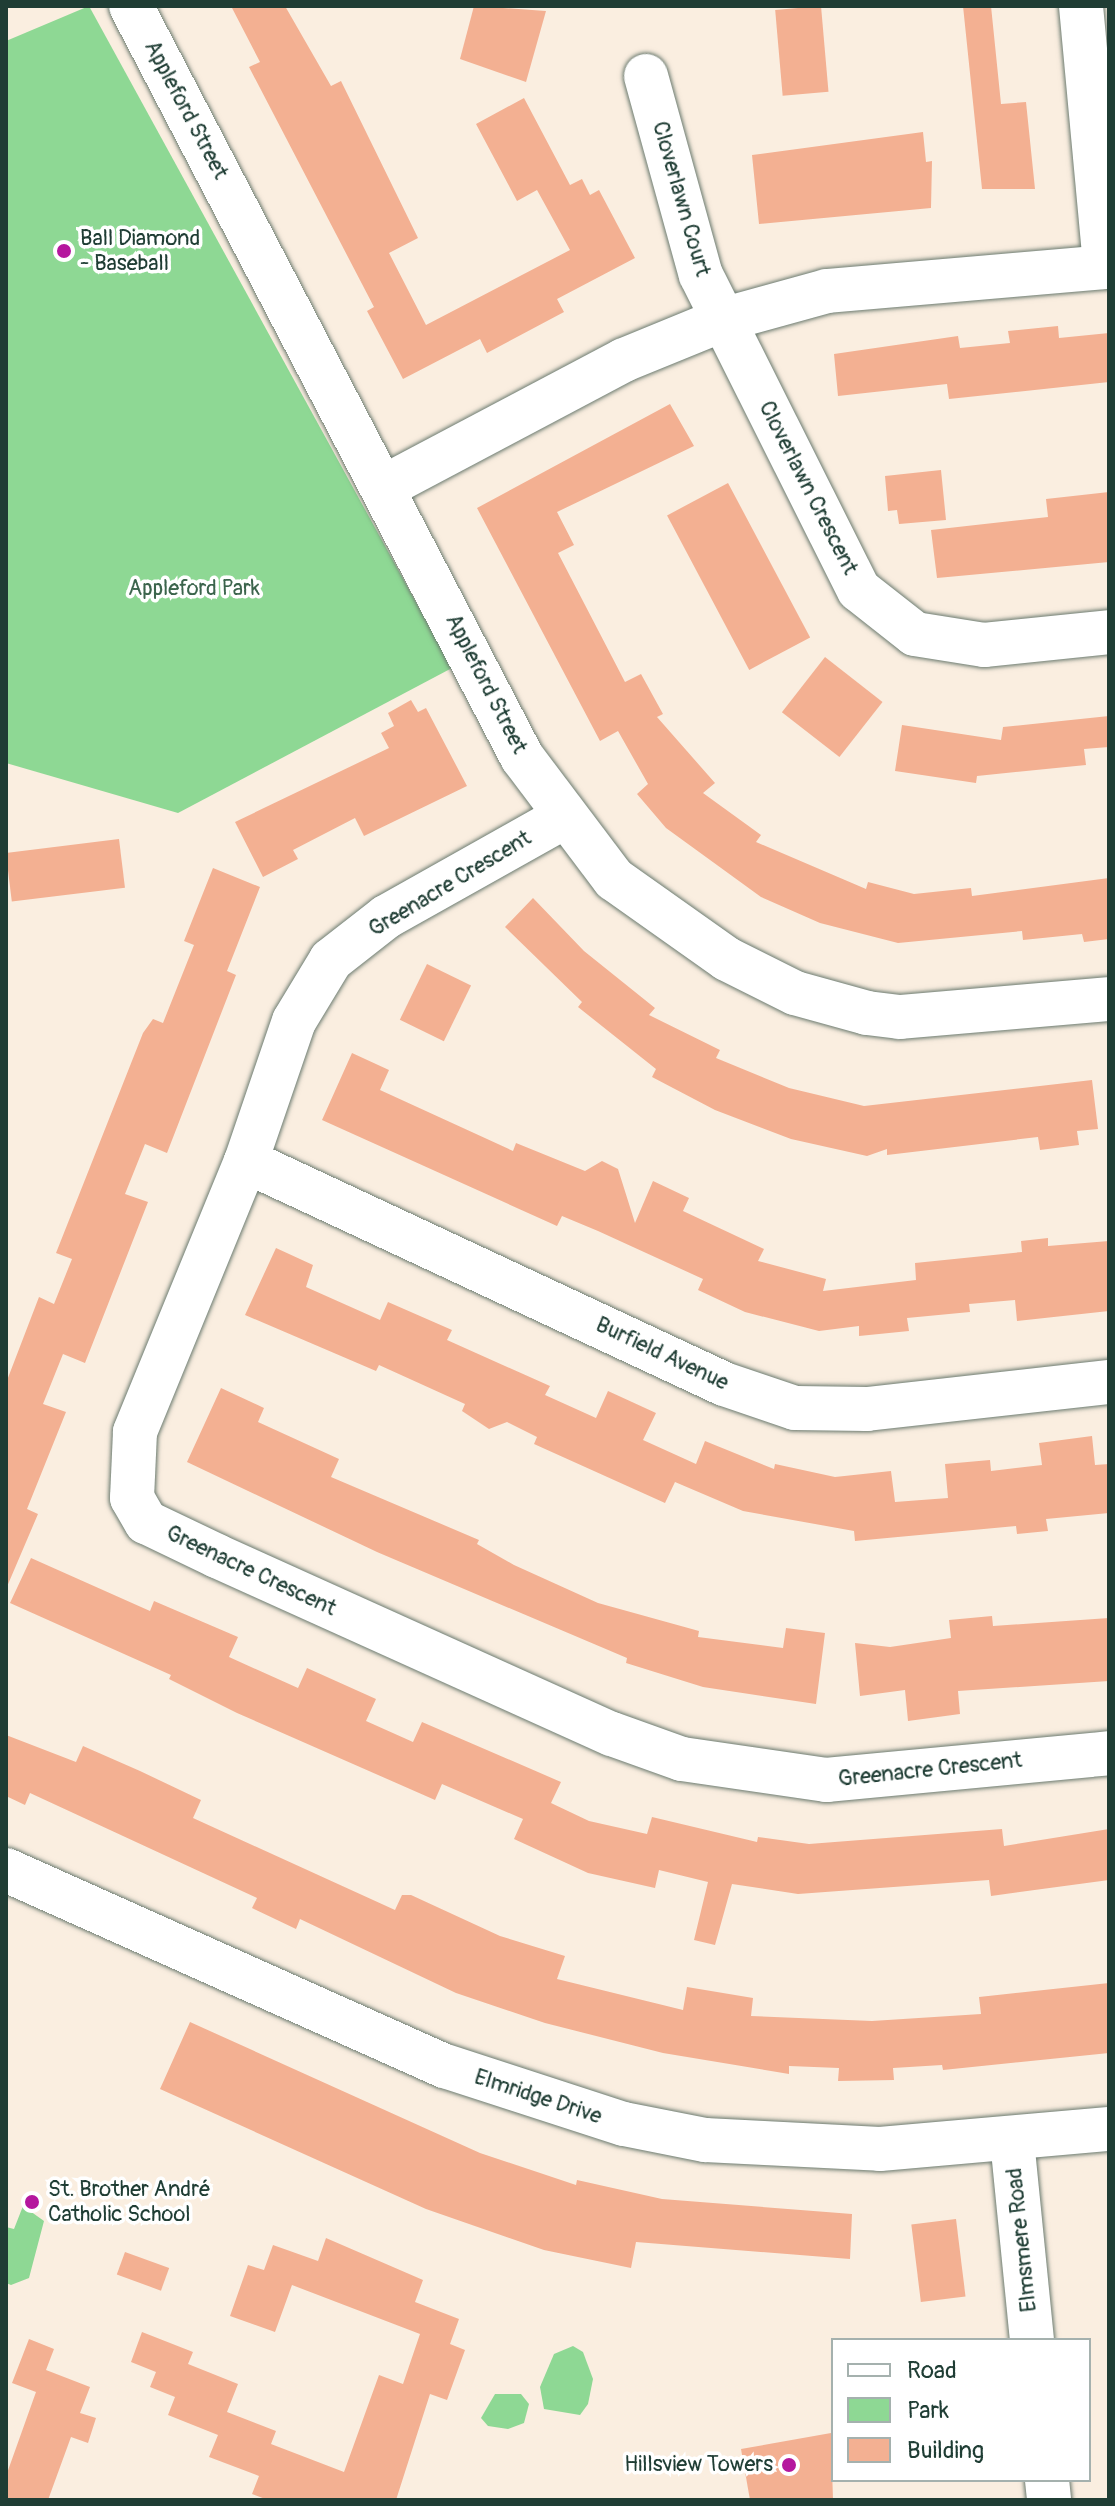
<!DOCTYPE html>
<meta charset="utf-8">
<style>
body{margin:0}
#map{position:relative;width:1115px;height:2506px;overflow:hidden;background:#faeee0;font-family:Pangolin,sans-serif}
div>[style]{position:absolute}
[style*='--x']{left:calc(var(--x)*1px);top:calc(var(--y)*1px);width:calc(var(--w)*1px);rotate:calc(var(--a)*1deg)}
.green>*{inset:0;background:#8ed894}
.building>*{inset:0;background:#f3b092;transform-origin:0 0}
.roads{filter:drop-shadow(0 0 2px #6c7b70) drop-shadow(0 0 2px #6c7b70)}
.minor>*{height:44px;margin:-22px;padding:0 22px;transform-origin:22px;border-radius:22px;background:#fff}
.dots>*{width:22px;height:22px;translate:-50% -50%;box-sizing:border-box;border:4px solid #fff;border-radius:50%}
span{translate:-50% -50%;white-space:nowrap;text-align:center;line-height:1.15;-webkit-text-stroke:7px #fff;paint-order:stroke}
.street-label{font-size:22px;color:#1f3d34}
.poi-label{font-size:22px;color:#1f3d34}
.left{translate:0 -50%;text-align:left}
.right{translate:-100% -50%;text-align:right}
.park-label{font-size:22px;color:#3b644c}
.frame{position:absolute;inset:0;border:8px solid #1f3d34;pointer-events:none}
.legend{position:absolute;left:831px;top:2338px;width:260px;height:144px;box-sizing:border-box;background:#fff;border:2px solid #a5b1ae;margin:0;padding:10px 14px;list-style:none;font-size:24px;color:#1f3d34}
.legend li{display:flex;align-items:center;gap:16px;height:40px}
.legend b{width:40px;border:2px solid #a5b1ae}
</style>
<div id="map">
<div class="green">
<div style="clip-path:polygon(89px 6px,452px 668px,178px 813px,6px 763px,6px 41px)"></div>
<div style="clip-path:polygon(23px 2206px,44px 2221px,29px 2278px,11px 2285px,6px 2283px,6px 2227px,14px 2229px)"></div>
<div style="clip-path:polygon(573px 2346px,583px 2352px,593px 2379px,588px 2404px,580px 2415px,544px 2409px,540px 2387px,554px 2354px)"></div>
<div style="clip-path:polygon(495px 2394px,521px 2394px,529px 2404px,524px 2423px,508px 2429px,488px 2426px,481px 2418px)"></div>
</div>
<div class="building">
<div style="clip-path:polygon(231px 6px,285px 6px,331px 86px,341px 81px,418px 238px,389px 253px,426px 325px,570px 250px,537px 190px,517px 201px,476px 124px,524px 98px,570px 185px,582px 179px,590px 195px,599px 190px,635px 258px,557px 299px,564px 312px,487px 353px,480px 339px,403px 379px,367px 311px,374px 307px,249px 67px,260px 62px)"></div>
<div style="clip-path:polygon(474px 6px,546px 11px,526px 82px,460px 59px)"></div>
<div style="left:821px;top:6px;width:86px;height:46px;rotate:85deg"></div>
<div style="clip-path:polygon(963px 6px,991px 6px,1001px 104px,1026px 102px,1035px 189px,982px 189px)"></div>
<div style="clip-path:polygon(923px 132px,926px 162px,932px 161px,931px 208px,759px 224px,752px 155px)"></div>
<div style="clip-path:polygon(1058px 326px,1059px 338px,1109px 333px,1109px 382px,949px 399px,947px 384px,838px 396px,834px 354px,958px 336px,960px 348px,1010px 343px,1008px 331px)"></div>
<div style="clip-path:polygon(670px 404px,694px 446px,557px 512px,574px 545px,558px 553px,625px 682px,641px 674px,663px 714px,657px 717px,715px 783px,703px 793px,761px 835px,756px 842px,866px 889px,868px 882px,914px 894px,971px 888px,972px 896px,1109px 878px,1109px 939px,1084px 942px,1082px 934px,1023px 940px,1022px 931px,898px 943px,820px 923px,761px 897px,666px 828px,637px 794px,648px 784px,618px 731px,600px 741px,477px 508px)"></div>
<div style="clip-path:polygon(941px 470px,946px 520px,899px 524px,897px 510px,888px 511px,885px 476px)"></div>
<div style="left:728px;top:483px;width:175px;height:69px;rotate:62deg"></div>
<div style="clip-path:polygon(1109px 492px,1109px 562px,937px 578px,931px 530px,1048px 517px,1046px 499px)"></div>
<div style="left:825px;top:657px;width:73px;height:70px;rotate:38deg"></div>
<div style="clip-path:polygon(411px 700px,418px 712px,426px 708px,467px 786px,364px 836px,355px 818px,293px 850px,298px 859px,263px 877px,235px 822px,389px 748px,381px 733px,394px 726px,388px 713px)"></div>
<div style="clip-path:polygon(1109px 716px,1109px 747px,1084px 749px,1086px 765px,977px 776px,976px 783px,895px 771px,902px 725px,1001px 740px,1003px 727px)"></div>
<div style="left:119px;top:839px;width:49px;height:114px;rotate:83deg"></div>
<div style="clip-path:polygon(213px 868px,260px 887px,227px 971px,236px 975px,167px 1153px,145px 1144px,125px 1194px,148px 1202px,85px 1363px,63px 1354px,43px 1404px,66px 1412px,27px 1509px,38px 1514px,6px 1589px,6px 1383px,39px 1297px,54px 1304px,72px 1259px,56px 1253px,143px 1033px,153px 1019px,163px 1023px,194px 945px,184px 941px)"></div>
<div style="clip-path:polygon(533px 898px,584px 951px,655px 1008px,649px 1015px,720px 1050px,716px 1058px,789px 1088px,864px 1106px,1092px 1080px,1098px 1129px,1077px 1131px,1079px 1145px,1040px 1150px,1038px 1137px,887px 1155px,887px 1149px,867px 1156px,791px 1139px,715px 1110px,652px 1077px,656px 1069px,578px 1007px,582px 1002px,505px 927px)"></div>
<div style="left:427px;top:964px;width:49px;height:62px;rotate:26deg"></div>
<div style="clip-path:polygon(352px 1053px,389px 1070px,380px 1090px,513px 1151px,516px 1143px,585px 1171px,602px 1161px,618px 1169px,635px 1223px,653px 1181px,689px 1198px,683px 1211px,764px 1249px,758px 1261px,826px 1279px,823px 1291px,916px 1280px,915px 1263px,1022px 1252px,1021px 1241px,1048px 1238px,1048px 1246px,1109px 1241px,1109px 1311px,1017px 1321px,1015px 1300px,969px 1304px,970px 1312px,907px 1318px,909px 1331px,859px 1336px,859px 1326px,819px 1331px,745px 1312px,698px 1290px,703px 1279px,598px 1231px,562px 1216px,557px 1226px,322px 1120px)"></div>
<div style="clip-path:polygon(276px 1248px,313px 1265px,306px 1287px,380px 1320px,388px 1302px,452px 1330px,447px 1340px,550px 1386px,545px 1395px,596px 1418px,608px 1391px,656px 1413px,643px 1440px,696px 1464px,705px 1441px,774px 1469px,775px 1464px,835px 1477px,891px 1471px,895px 1502px,948px 1498px,945px 1464px,990px 1460px,991px 1471px,1042px 1465px,1039px 1443px,1092px 1436px,1095px 1465px,1109px 1464px,1109px 1513px,1046px 1519px,1048px 1531px,1017px 1534px,1016px 1526px,855px 1541px,854px 1531px,743px 1511px,675px 1482px,665px 1503px,534px 1444px,537px 1437px,507px 1422px,489px 1429px,462px 1411px,465px 1404px,379px 1365px,376px 1371px,245px 1315px)"></div>
<div style="clip-path:polygon(221px 1388px,264px 1408px,258px 1422px,339px 1459px,331px 1477px,479px 1540px,477px 1544px,514px 1565px,598px 1603px,699px 1631px,698px 1637px,783px 1648px,786px 1628px,825px 1633px,816px 1704px,703px 1687px,626px 1663px,627px 1658px,377px 1552px,187px 1462px)"></div>
<div style="clip-path:polygon(31px 1558px,150px 1611px,154px 1601px,238px 1637px,229px 1657px,298px 1688px,307px 1668px,376px 1699px,366px 1721px,413px 1742px,422px 1722px,561px 1782px,551px 1803px,589px 1821px,647px 1834px,652px 1817px,757px 1842px,758px 1837px,809px 1844px,1002px 1829px,1004px 1846px,1109px 1829px,1109px 1880px,991px 1896px,989px 1880px,798px 1894px,732px 1884px,715px 1945px,694px 1940px,708px 1882px,659px 1870px,655px 1888px,588px 1873px,514px 1839px,523px 1819px,442px 1784px,435px 1800px,237px 1713px,169px 1679px,171px 1675px,10px 1603px)"></div>
<div style="clip-path:polygon(992px 1616px,993px 1626px,1109px 1618px,1109px 1681px,958px 1691px,960px 1714px,908px 1721px,905px 1690px,860px 1696px,855px 1643px,890px 1647px,951px 1638px,949px 1620px)"></div>
<div style="clip-path:polygon(6px 1735px,76px 1762px,83px 1746px,140px 1771px,201px 1800px,193px 1818px,395px 1910px,402px 1895px,411px 1895px,500px 1936px,565px 1956px,557px 1979px,683px 2010px,687px 1987px,753px 1998px,751px 2016px,872px 2021px,981px 2014px,979px 1997px,1109px 1983px,1109px 2053px,943px 2070px,942px 2065px,893px 2068px,894px 2080px,838px 2081px,839px 2068px,789px 2066px,789px 2074px,663px 2053px,545px 2023px,456px 1993px,300px 1919px,296px 1929px,252px 1908px,257px 1898px,30px 1793px,25px 1805px,6px 1796px)"></div>
<div style="clip-path:polygon(190px 2022px,480px 2153px,576px 2185px,577px 2180px,662px 2199px,852px 2214px,850px 2259px,636px 2242px,631px 2268px,544px 2250px,426px 2209px,160px 2089px)"></div>
<div style="left:956px;top:2219px;width:78px;height:45px;rotate:83deg"></div>
<div style="clip-path:polygon(326px 2238px,423px 2280px,415px 2302px,459px 2319px,450px 2344px,465px 2350px,447px 2400px,430px 2394px,396px 2500px,268px 2500px,252px 2494px,259px 2476px,209px 2457px,218px 2435px,168px 2415px,175px 2397px,150px 2387px,156px 2372px,131px 2362px,142px 2332px,193px 2352px,188px 2364px,238px 2384px,227px 2412px,276px 2431px,271px 2444px,344px 2472px,379px 2375px,403px 2384px,420px 2334px,292px 2285px,275px 2332px,230px 2316px,248px 2265px,264px 2270px,273px 2245px,318px 2261px)"></div>
<div style="left:125px;top:2252px;width:47px;height:24px;rotate:20deg"></div>
<div style="clip-path:polygon(29px 2339px,54px 2349px,46px 2370px,90px 2387px,80px 2413px,96px 2418px,88px 2443px,71px 2437px,48px 2500px,6px 2500px,6px 2476px,36px 2392px,12px 2383px)"></div>
<div style="clip-path:polygon(831px 2433px,833px 2500px,750px 2500px,741px 2449px)"></div>
</div>
<div class="roads">
<div class="minor">
<div style="--x:131;--y:6;--w:847;--a:62.5"></div>
<div style="--x:522;--y:757;--w:153;--a:53"></div>
<div style="--x:614;--y:879;--w:138;--a:35.3"></div>
<div style="--x:727;--y:959;--w:76;--a:26.6"></div>
<div style="--x:795;--y:993;--w:75;--a:15.5"></div>
<div style="--x:867;--y:1013;--w:33;--a:7"></div>
<div style="--x:900;--y:1017;--w:210;--a:-4.9"></div>
<div style="--x:1081;--y:6;--w:262;--a:84.7"></div>
<div style="--x:646;--y:76;--w:206;--a:74.6"></div>
<div style="--x:701;--y:275;--w:352;--a:63.4"></div>
<div style="--x:859;--y:590;--w:71;--a:38.2"></div>
<div style="--x:915;--y:634;--w:70;--a:9.1"></div>
<div style="--x:984;--y:645;--w:126;--a:-5.9"></div>
<div style="--x:386;--y:486;--w:269;--a:-27.9"></div>
<div style="--x:624;--y:360;--w:106;--a:-22.2"></div>
<div style="--x:722;--y:320;--w:109;--a:-15.4"></div>
<div style="--x:827;--y:291;--w:283;--a:-4.9"></div>
<div style="--x:564;--y:817;--w:204;--a:150.7"></div>
<div style="--x:386;--y:917;--w:70;--a:142"></div>
<div style="--x:331;--y:960;--w:71;--a:121.2"></div>
<div style="--x:294;--y:1021;--w:148;--a:108.9"></div>
<div style="--x:246;--y:1161;--w:293;--a:112.3"></div>
<div style="--x:135;--y:1432;--w:66;--a:92.6"></div>
<div style="--x:132;--y:1498;--w:28;--a:60"></div>
<div style="--x:146;--y:1522;--w:79;--a:25.6"></div>
<div style="--x:217;--y:1556;--w:433;--a:24.3"></div>
<div style="--x:612;--y:1734;--w:74;--a:19.7"></div>
<div style="--x:682;--y:1759;--w:146;--a:8.3"></div>
<div style="--x:826;--y:1780;--w:284;--a:-5.4"></div>
<div style="--x:246;--y:1161;--w:527;--a:25.01"></div>
<div style="--x:724;--y:1384;--w:75;--a:18.7"></div>
<div style="--x:795;--y:1408;--w:72;--a:0.8"></div>
<div style="--x:867;--y:1409;--w:244;--a:-6.4"></div>
<div style="--x:6;--y:1870;--w:481;--a:24.1"></div>
<div style="--x:445;--y:2066;--w:188;--a:18"></div>
<div style="--x:624;--y:2124;--w:83;--a:11.2"></div>
<div style="--x:705;--y:2140;--w:175;--a:2.9"></div>
<div style="--x:880;--y:2149;--w:230;--a:-5"></div>
<div style="--x:1012;--y:2140;--w:201;--a:84.3"></div>
<div style="--x:1047;--y:2480;--w:20;--a:84"></div>
</div>
</div>
<div class="dots">
<div style="left:64px;top:251px;background:#b5179e"></div>
<div style="left:32px;top:2202px;background:#b5179e"></div>
<div style="left:789px;top:2465px;background:#b5179e"></div>
</div>
<div class="street-label">
<span style="left:186px;top:110px;rotate:62deg">Appleford Street</span>
<span style="left:681px;top:199px;rotate:74deg">Cloverlawn Court</span>
<span style="left:808px;top:488px;rotate:63deg">Cloverlawn Crescent</span>
<span style="left:486px;top:684px;rotate:63deg">Appleford Street</span>
<span style="left:450px;top:884px;rotate:-31deg">Greenacre Crescent</span>
<span style="left:662px;top:1354px;rotate:25deg">Burfield Avenue</span>
<span style="left:251px;top:1571px;rotate:25deg">Greenacre Crescent</span>
<span style="left:930px;top:1770px;rotate:-6deg">Greenacre Crescent</span>
<span style="left:538px;top:2097px;rotate:18deg">Elmridge Drive</span>
<span style="left:1022px;top:2240px;rotate:-96deg">Elmsmere Road</span>
</div>
<div class="poi-label">
<span class="left" style="left:80px;top:251px">Ball Diamond<br>- Baseball</span>
<span class="left" style="left:48px;top:2202px">St. Brother André<br>Catholic School</span>
<span class="right" style="left:773px;top:2465px">Hillsview Towers</span>
</div>
<div class="park-label">
<span style="left:194px;top:589px">Appleford Park</span>
</div>
<div class="frame"></div>
<ul class="legend">
<li><b style="height:10px;background:#fff"></b>Road</li>
<li><b style="height:22px;background:#8ed894"></b>Park</li>
<li><b style="height:22px;background:#f3b092"></b>Building</li>
</ul>
</div>
